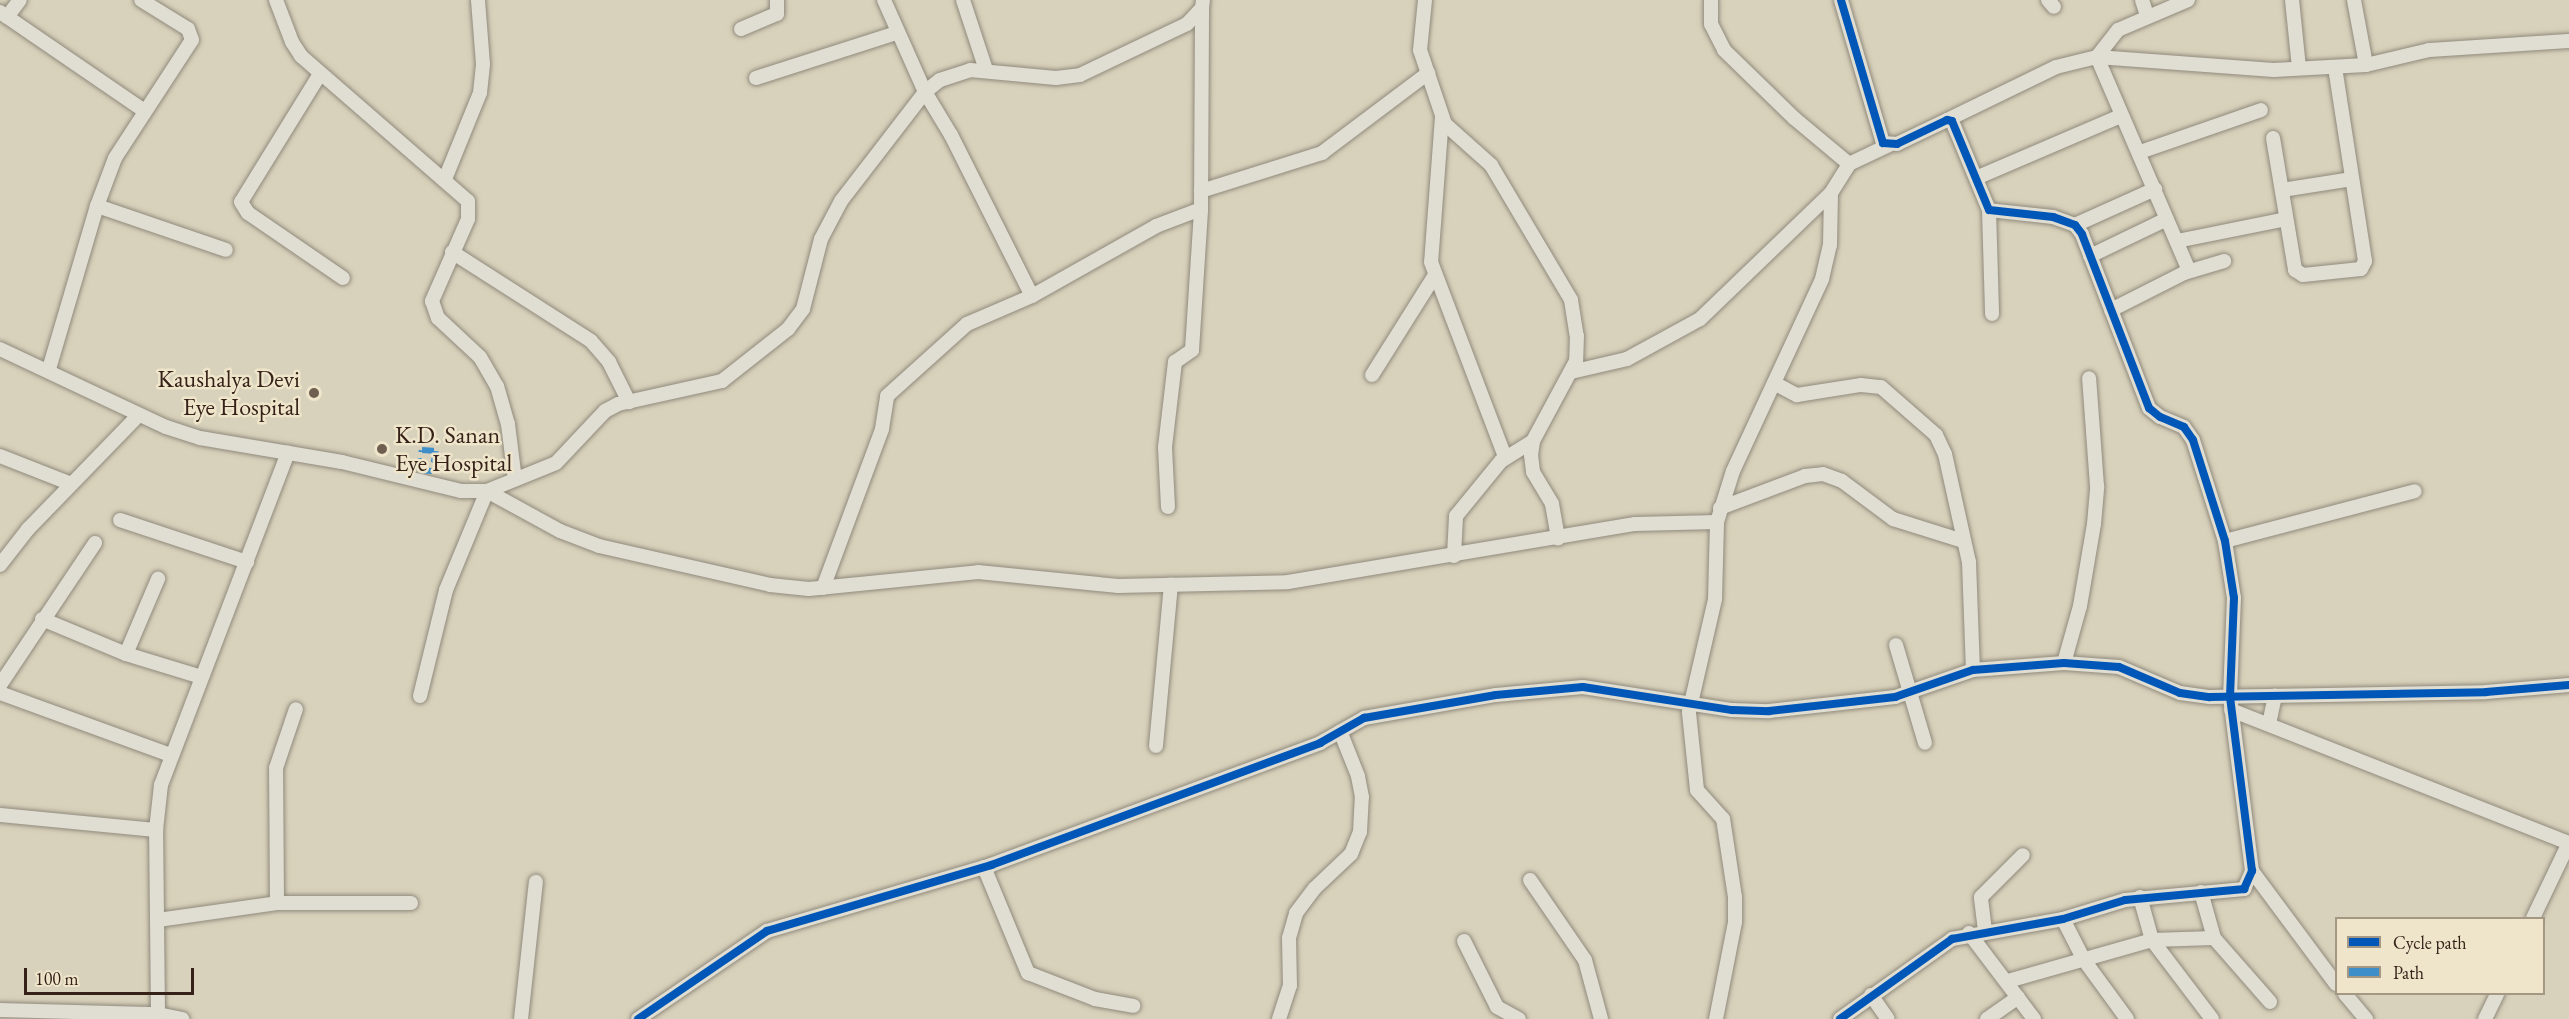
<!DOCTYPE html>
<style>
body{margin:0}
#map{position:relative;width:2569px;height:1019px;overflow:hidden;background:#d8d1bb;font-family:"EB Garamond",serif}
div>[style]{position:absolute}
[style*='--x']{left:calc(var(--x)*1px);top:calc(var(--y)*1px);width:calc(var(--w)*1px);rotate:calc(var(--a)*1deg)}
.roads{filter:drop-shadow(0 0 2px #908a7c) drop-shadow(0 0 2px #908a7c)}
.minor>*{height:14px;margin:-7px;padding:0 7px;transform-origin:7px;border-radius:7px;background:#e0ddd2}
.quiet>*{height:6px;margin-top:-3px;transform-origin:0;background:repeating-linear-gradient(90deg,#3d8ec9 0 12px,transparent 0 18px)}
.cycleway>*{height:8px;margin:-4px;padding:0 4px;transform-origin:4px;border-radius:4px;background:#0057b8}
.dots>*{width:16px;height:16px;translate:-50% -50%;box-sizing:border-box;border:3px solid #eee5ca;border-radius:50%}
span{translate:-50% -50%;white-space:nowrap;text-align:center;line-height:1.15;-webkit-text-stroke:5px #eee5ca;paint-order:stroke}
.poi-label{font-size:24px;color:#352118}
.right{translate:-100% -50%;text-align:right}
.left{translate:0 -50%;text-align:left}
.legend{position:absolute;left:2335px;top:917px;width:210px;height:78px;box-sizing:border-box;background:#eee5ca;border:2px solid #a49783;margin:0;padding:8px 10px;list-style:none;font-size:18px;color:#352118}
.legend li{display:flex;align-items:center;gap:12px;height:30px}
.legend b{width:30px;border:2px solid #a49783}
.scale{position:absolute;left:24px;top:968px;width:170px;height:27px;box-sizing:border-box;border:3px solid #352118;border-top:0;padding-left:8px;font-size:18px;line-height:21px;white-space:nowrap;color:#352118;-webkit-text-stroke:4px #eee5ca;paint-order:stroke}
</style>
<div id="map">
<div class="roads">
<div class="minor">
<div style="--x:276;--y:0;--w:45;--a:69.1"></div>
<div style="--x:292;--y:42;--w:17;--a:57"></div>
<div style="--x:301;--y:56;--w:221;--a:41"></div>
<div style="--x:468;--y:201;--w:18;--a:90"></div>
<div style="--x:468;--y:219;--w:90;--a:113.7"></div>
<div style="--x:432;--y:301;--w:18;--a:71"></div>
<div style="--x:438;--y:318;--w:57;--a:42.9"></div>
<div style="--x:480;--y:357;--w:34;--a:60"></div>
<div style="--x:497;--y:386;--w:40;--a:74"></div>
<div style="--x:508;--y:424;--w:56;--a:82.9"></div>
<div style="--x:884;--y:0;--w:101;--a:66"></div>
<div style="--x:925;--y:92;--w:50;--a:58.8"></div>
<div style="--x:951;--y:135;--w:180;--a:63.3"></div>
<div style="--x:963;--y:0;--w:74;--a:71.8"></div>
<div style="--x:1425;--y:0;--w:50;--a:95.7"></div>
<div style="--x:1420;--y:50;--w:78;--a:71.3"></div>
<div style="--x:1445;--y:124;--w:62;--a:41.7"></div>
<div style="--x:1491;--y:165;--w:157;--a:59.3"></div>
<div style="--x:1571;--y:300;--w:36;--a:81"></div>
<div style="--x:1577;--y:336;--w:25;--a:92"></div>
<div style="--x:1576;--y:361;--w:91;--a:118.3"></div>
<div style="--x:1533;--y:441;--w:14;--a:98"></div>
<div style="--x:1531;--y:455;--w:17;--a:83"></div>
<div style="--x:1533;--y:472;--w:37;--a:59"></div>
<div style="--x:1552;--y:504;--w:35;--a:80"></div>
<div style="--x:1711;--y:0;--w:24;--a:90"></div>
<div style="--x:1711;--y:24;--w:29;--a:63"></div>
<div style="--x:1724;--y:50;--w:98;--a:44.2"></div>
<div style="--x:1794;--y:118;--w:72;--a:39.9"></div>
<div style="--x:2048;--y:0;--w:9;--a:49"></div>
<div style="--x:2142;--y:0;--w:16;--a:72"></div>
<div style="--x:2188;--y:0;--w:76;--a:156.8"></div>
<div style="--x:2118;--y:30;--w:34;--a:128"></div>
<div style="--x:2097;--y:57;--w:233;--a:66.7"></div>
<div style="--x:2292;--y:0;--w:68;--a:84.1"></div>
<div style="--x:2354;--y:0;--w:66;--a:79.5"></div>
<div style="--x:0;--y:12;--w:173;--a:34.4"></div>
<div style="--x:7;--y:17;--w:21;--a:-53"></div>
<div style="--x:741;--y:29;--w:39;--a:-23"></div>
<div style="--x:777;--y:14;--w:14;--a:-90"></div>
<div style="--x:320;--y:74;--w:150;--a:121.7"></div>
<div style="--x:241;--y:202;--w:13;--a:58"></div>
<div style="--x:248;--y:213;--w:115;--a:34.4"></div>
<div style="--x:756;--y:78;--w:147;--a:-17.8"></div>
<div style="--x:1442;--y:117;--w:145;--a:94.3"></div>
<div style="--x:1431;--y:262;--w:209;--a:69.2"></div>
<div style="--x:1947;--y:120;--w:121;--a:-25.9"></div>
<div style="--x:2056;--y:67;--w:42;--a:-13.7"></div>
<div style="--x:2097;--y:57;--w:177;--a:4.2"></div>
<div style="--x:2274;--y:70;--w:92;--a:-3.1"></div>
<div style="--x:2366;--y:65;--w:65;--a:-13.4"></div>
<div style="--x:2429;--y:50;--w:140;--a:-3.7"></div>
<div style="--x:2273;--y:138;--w:134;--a:80.5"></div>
<div style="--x:2295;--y:270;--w:9;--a:32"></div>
<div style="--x:2303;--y:275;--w:58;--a:-5.9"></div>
<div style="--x:2361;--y:269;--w:9;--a:-63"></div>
<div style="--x:2365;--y:261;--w:196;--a:-98.8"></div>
<div style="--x:2140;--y:152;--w:128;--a:-19.1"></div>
<div style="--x:1976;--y:178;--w:158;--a:-23.2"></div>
<div style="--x:445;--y:179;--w:93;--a:-67.9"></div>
<div style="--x:480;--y:93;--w:29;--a:-84"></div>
<div style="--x:483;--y:64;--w:64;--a:-94.5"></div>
<div style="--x:2282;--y:190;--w:71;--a:-8.9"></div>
<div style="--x:1201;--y:191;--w:127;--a:-17.4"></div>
<div style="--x:1322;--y:153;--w:133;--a:-37"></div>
<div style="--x:97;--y:206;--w:136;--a:18.8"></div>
<div style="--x:1989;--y:210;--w:104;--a:88.3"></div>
<div style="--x:2075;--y:225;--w:88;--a:-24.2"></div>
<div style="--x:2177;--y:241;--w:111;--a:-11.4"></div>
<div style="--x:452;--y:252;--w:165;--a:32.6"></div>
<div style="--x:591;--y:341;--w:28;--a:49"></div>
<div style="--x:609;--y:362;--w:45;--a:63.4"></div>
<div style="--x:2090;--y:256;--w:85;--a:-25.7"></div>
<div style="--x:2111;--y:310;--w:82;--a:-26.9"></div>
<div style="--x:2184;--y:273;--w:42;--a:-16.7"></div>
<div style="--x:0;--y:349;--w:183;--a:25.2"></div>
<div style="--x:166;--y:427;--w:36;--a:18"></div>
<div style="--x:200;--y:438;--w:144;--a:9.6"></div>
<div style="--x:342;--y:462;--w:122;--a:13.7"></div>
<div style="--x:461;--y:491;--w:26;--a:0"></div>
<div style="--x:487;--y:491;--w:74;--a:-22.1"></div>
<div style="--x:556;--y:463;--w:71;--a:-46.7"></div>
<div style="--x:605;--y:411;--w:15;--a:-28"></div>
<div style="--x:618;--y:404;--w:107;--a:-12.5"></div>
<div style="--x:722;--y:381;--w:84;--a:-38.2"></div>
<div style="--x:788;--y:329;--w:25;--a:-53"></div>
<div style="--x:803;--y:309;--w:72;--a:-75.6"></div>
<div style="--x:821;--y:239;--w:43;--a:-62.2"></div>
<div style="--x:841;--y:201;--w:138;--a:-52.4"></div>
<div style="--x:925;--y:92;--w:19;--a:-39"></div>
<div style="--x:940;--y:80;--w:32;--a:-18"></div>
<div style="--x:970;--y:70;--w:86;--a:5.3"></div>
<div style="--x:1056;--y:78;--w:24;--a:-7"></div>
<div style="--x:1080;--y:75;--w:119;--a:-25.5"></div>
<div style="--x:1187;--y:24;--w:22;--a:-47"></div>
<div style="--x:1202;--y:8;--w:8;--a:-83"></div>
<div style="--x:49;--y:369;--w:170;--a:-73.6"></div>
<div style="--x:97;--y:206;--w:51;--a:-69.4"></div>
<div style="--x:115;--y:158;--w:141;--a:-56.9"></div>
<div style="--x:192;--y:40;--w:12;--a:-110"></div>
<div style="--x:188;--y:29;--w:55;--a:-148.3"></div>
<div style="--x:1571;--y:372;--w:57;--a:-13.1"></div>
<div style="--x:1627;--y:359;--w:83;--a:-28.7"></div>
<div style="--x:1700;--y:319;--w:182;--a:-43.9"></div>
<div style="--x:1372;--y:375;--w:118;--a:-57.8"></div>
<div style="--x:1774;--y:383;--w:26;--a:28"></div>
<div style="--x:1797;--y:395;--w:65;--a:-8.9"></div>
<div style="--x:1861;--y:385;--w:20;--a:6"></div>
<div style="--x:1881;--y:387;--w:73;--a:41.1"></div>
<div style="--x:1936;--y:435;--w:21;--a:65"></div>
<div style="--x:1945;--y:454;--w:111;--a:77.5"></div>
<div style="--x:1969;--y:562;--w:108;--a:87.9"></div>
<div style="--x:0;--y:456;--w:76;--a:21.5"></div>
<div style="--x:1168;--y:507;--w:60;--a:-92.9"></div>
<div style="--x:1165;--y:447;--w:86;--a:-83.3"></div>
<div style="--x:1175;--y:362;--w:21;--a:-35"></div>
<div style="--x:1192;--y:350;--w:141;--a:-86.3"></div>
<div style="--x:1201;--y:209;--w:201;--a:-89.7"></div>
<div style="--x:1720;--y:508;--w:91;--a:-20.6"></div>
<div style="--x:1805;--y:476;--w:18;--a:-6"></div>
<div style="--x:1823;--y:474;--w:20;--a:20"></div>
<div style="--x:1842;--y:481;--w:64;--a:36.7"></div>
<div style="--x:1893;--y:519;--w:73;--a:17.4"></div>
<div style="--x:120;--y:520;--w:134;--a:18.3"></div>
<div style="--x:2225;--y:541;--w:196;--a:-14.7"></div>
<div style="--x:1454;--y:556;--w:40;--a:-87.1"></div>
<div style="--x:1456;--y:516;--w:71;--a:-50.7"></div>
<div style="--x:1501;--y:461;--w:38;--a:-32"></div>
<div style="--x:0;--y:565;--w:46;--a:-52.1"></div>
<div style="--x:28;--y:529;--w:159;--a:-45.8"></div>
<div style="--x:823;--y:588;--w:170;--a:-69.6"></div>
<div style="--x:882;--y:429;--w:33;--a:-81"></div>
<div style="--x:887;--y:396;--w:108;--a:-42"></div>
<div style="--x:967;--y:324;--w:71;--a:-23.3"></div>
<div style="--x:1032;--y:296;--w:142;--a:-29.4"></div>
<div style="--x:1156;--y:226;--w:48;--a:-20.7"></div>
<div style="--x:42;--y:619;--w:91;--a:22.6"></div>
<div style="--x:126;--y:654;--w:78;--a:17"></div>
<div style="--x:1896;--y:645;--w:102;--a:73.5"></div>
<div style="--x:126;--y:654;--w:82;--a:-66.9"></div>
<div style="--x:2064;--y:663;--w:59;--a:-74.3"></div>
<div style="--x:2080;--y:606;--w:83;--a:-80.3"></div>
<div style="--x:2094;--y:524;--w:38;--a:-85"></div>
<div style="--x:2097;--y:486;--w:108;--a:-94.2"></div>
<div style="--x:0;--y:685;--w:171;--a:-56.2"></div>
<div style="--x:0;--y:693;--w:181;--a:20"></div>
<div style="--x:420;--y:696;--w:109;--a:-76.2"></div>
<div style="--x:446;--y:590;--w:107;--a:-67.5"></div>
<div style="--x:487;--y:491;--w:83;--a:28.7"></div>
<div style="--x:560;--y:531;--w:42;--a:21"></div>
<div style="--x:599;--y:546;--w:175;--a:12.8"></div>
<div style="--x:770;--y:585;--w:39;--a:6"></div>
<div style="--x:809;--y:589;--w:170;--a:-5.7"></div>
<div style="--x:978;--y:572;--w:141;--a:5.7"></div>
<div style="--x:1118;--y:586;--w:170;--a:-1.3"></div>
<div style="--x:1288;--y:582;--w:352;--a:-9.5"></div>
<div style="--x:1635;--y:524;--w:82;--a:-1.4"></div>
<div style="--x:2231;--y:710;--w:363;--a:21.5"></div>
<div style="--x:2269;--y:724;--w:29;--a:-78"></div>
<div style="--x:1156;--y:746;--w:162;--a:-84.7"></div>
<div style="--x:0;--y:815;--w:157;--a:5.5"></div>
<div style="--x:984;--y:867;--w:115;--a:67.5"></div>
<div style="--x:1028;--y:973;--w:72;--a:21.2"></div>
<div style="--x:1095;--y:999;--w:39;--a:10"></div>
<div style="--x:2252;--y:871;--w:141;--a:53.4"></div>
<div style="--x:1530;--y:880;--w:97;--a:55.5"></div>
<div style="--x:1585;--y:960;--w:61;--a:74.8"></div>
<div style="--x:2201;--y:892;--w:48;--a:74.2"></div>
<div style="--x:2214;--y:938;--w:85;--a:48.8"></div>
<div style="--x:2140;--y:897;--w:45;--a:74.4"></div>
<div style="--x:2152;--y:940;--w:99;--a:52.8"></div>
<div style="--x:277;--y:903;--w:135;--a:-90.4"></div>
<div style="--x:276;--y:768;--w:62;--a:-71.3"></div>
<div style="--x:2533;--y:918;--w:83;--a:-64.4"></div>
<div style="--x:2063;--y:919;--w:46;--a:62.9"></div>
<div style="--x:2084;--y:960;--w:73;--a:53.9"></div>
<div style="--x:158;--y:920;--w:120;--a:-8.1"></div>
<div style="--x:277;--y:903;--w:134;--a:0"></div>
<div style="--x:1985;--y:931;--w:34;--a:-97"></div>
<div style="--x:1981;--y:897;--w:59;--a:-45"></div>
<div style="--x:1969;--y:933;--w:108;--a:52.9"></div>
<div style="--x:1464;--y:941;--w:74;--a:63.4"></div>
<div style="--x:1497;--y:1007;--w:25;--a:29"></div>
<div style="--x:2008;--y:981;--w:150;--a:-15.9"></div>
<div style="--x:2152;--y:940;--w:62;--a:-1.8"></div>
<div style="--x:2345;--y:994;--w:33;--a:50"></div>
<div style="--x:1871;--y:995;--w:29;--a:55"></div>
<div style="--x:0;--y:1010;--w:158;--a:1.5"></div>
<div style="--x:158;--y:1014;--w:25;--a:12"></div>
<div style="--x:158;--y:1014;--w:184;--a:-90.6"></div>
<div style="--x:156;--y:830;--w:45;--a:-83.7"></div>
<div style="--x:161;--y:785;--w:356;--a:-69.1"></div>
<div style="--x:521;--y:1019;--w:138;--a:-83.8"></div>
<div style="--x:638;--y:1019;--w:156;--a:-34.3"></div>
<div style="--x:767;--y:931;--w:234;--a:-16.4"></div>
<div style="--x:991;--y:865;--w:351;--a:-20.3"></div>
<div style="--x:1320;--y:743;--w:51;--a:-29.6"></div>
<div style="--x:1364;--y:718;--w:134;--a:-9.9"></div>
<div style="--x:1496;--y:695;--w:87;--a:-5.3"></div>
<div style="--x:1583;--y:687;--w:151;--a:8.8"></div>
<div style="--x:1732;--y:710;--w:37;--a:2"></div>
<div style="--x:1769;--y:711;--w:127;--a:-6.3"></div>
<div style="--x:1895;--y:697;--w:83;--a:-19.1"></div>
<div style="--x:1973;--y:670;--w:91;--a:-4.4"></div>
<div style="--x:2064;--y:663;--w:55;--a:4.2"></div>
<div style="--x:2119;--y:667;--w:66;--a:23.1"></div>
<div style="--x:2180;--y:693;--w:30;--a:8"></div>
<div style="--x:2210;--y:697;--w:276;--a:-1"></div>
<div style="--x:2486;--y:692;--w:83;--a:-4.8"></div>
<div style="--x:1279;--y:1019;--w:35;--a:-72"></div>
<div style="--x:1290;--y:986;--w:48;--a:-91.2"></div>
<div style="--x:1289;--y:938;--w:26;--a:-74"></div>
<div style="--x:1296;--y:913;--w:31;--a:-53"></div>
<div style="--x:1315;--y:888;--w:50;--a:-43.4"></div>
<div style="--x:1351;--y:854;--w:24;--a:-68"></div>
<div style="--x:1360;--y:832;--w:35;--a:-87"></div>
<div style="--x:1362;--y:797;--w:21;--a:-101"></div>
<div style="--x:1358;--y:776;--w:48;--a:-111.8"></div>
<div style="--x:1716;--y:1019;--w:99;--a:-78.9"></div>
<div style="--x:1735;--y:922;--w:25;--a:-90"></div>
<div style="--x:1735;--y:897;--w:79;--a:-98.7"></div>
<div style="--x:1723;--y:819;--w:39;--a:-132"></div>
<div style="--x:1697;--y:790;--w:78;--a:-95.9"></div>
<div style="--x:1689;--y:712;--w:116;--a:-77"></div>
<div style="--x:1715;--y:599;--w:77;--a:-88.5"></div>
<div style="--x:1717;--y:522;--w:53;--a:-72.6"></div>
<div style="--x:1733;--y:471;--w:212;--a:-65.1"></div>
<div style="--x:1822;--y:279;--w:35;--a:-77"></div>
<div style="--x:1830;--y:245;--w:52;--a:-88.9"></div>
<div style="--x:1831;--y:193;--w:34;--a:-58"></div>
<div style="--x:1849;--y:164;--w:44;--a:-25.4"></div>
<div style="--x:1840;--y:1019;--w:138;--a:-35.5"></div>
<div style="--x:1952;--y:939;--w:113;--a:-10.2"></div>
<div style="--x:2063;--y:919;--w:65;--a:-17"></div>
<div style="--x:2125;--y:900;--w:120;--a:-5.3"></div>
<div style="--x:2244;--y:889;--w:20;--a:-66"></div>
<div style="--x:2252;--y:871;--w:175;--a:-97.2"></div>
<div style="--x:2230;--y:697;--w:99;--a:-87.7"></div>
<div style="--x:2234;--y:598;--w:58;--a:-99"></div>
<div style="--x:2225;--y:541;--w:106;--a:-107.6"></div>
<div style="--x:2193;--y:440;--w:16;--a:-125"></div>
<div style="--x:2184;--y:427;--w:26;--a:-157"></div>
<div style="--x:2160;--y:417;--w:14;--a:-141"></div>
<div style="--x:2149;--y:408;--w:186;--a:-111.1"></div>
<div style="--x:2082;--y:234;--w:11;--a:-128"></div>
<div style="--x:2075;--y:225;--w:23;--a:-160"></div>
<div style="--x:2053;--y:217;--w:64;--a:-173.8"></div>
<div style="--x:1989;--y:210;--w:96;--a:-112.6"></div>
<div style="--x:1952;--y:121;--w:5;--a:-169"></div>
<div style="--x:1947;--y:120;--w:55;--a:154.4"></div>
<div style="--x:1897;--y:144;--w:14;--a:-176"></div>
<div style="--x:1883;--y:143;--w:149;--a:-106.4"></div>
<div style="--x:1987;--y:1019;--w:38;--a:-35"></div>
<div style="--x:2485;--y:1019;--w:28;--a:-64"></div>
</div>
</div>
<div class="quiet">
<div style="--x:422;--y:450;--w:14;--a:4"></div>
<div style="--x:436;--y:451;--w:20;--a:101"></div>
<div style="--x:432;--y:471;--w:14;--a:-176"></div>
<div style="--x:418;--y:470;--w:20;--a:-79"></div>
</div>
<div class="cycleway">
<div style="--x:638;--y:1019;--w:156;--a:-34.3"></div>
<div style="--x:767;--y:931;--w:234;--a:-16.4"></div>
<div style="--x:991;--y:865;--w:351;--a:-20.3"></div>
<div style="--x:1320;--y:743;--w:51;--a:-29.6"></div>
<div style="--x:1364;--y:718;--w:134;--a:-9.9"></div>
<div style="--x:1496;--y:695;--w:87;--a:-5.3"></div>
<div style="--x:1583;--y:687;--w:151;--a:8.8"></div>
<div style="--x:1732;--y:710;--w:37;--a:2"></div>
<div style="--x:1769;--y:711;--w:127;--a:-6.3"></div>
<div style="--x:1895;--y:697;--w:83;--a:-19.1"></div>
<div style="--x:1973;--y:670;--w:91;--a:-4.4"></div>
<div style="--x:2064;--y:663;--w:55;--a:4.2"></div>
<div style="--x:2119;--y:667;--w:66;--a:23.1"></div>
<div style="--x:2180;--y:693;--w:30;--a:8"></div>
<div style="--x:2210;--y:697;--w:276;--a:-1"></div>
<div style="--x:2486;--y:692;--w:83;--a:-4.8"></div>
<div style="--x:1840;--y:1019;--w:138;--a:-35.5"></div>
<div style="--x:1952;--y:939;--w:113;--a:-10.2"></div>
<div style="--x:2063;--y:919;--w:65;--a:-17"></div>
<div style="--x:2125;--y:900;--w:120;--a:-5.3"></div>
<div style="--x:2244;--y:889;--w:20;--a:-66"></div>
<div style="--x:2252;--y:871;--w:175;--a:-97.2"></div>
<div style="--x:2230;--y:697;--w:99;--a:-87.7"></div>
<div style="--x:2234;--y:598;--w:58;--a:-99"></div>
<div style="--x:2225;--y:541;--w:106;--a:-107.6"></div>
<div style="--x:2193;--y:440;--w:16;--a:-125"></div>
<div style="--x:2184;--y:427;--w:26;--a:-157"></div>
<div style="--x:2160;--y:417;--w:14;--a:-141"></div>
<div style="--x:2149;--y:408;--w:186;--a:-111.1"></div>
<div style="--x:2082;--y:234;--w:11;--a:-128"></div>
<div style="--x:2075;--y:225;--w:23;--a:-160"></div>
<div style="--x:2053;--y:217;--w:64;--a:-173.8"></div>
<div style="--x:1989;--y:210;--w:96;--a:-112.6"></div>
<div style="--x:1952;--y:121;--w:5;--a:-169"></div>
<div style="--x:1947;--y:120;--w:55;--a:154.4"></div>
<div style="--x:1897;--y:144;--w:14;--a:-176"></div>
<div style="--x:1883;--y:143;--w:149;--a:-106.4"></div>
</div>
<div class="dots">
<div style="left:314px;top:393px;background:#6e5f51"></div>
<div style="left:382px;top:449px;background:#6e5f51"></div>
</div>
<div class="poi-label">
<span class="right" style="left:300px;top:393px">Kaushalya Devi<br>Eye Hospital</span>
<span class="left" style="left:395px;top:449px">K.D. Sanan<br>Eye Hospital</span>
</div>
<ul class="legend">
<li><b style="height:8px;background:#0057b8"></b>Cycle path</li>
<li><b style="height:8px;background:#3d8ec9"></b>Path</li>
</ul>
<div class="scale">100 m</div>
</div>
